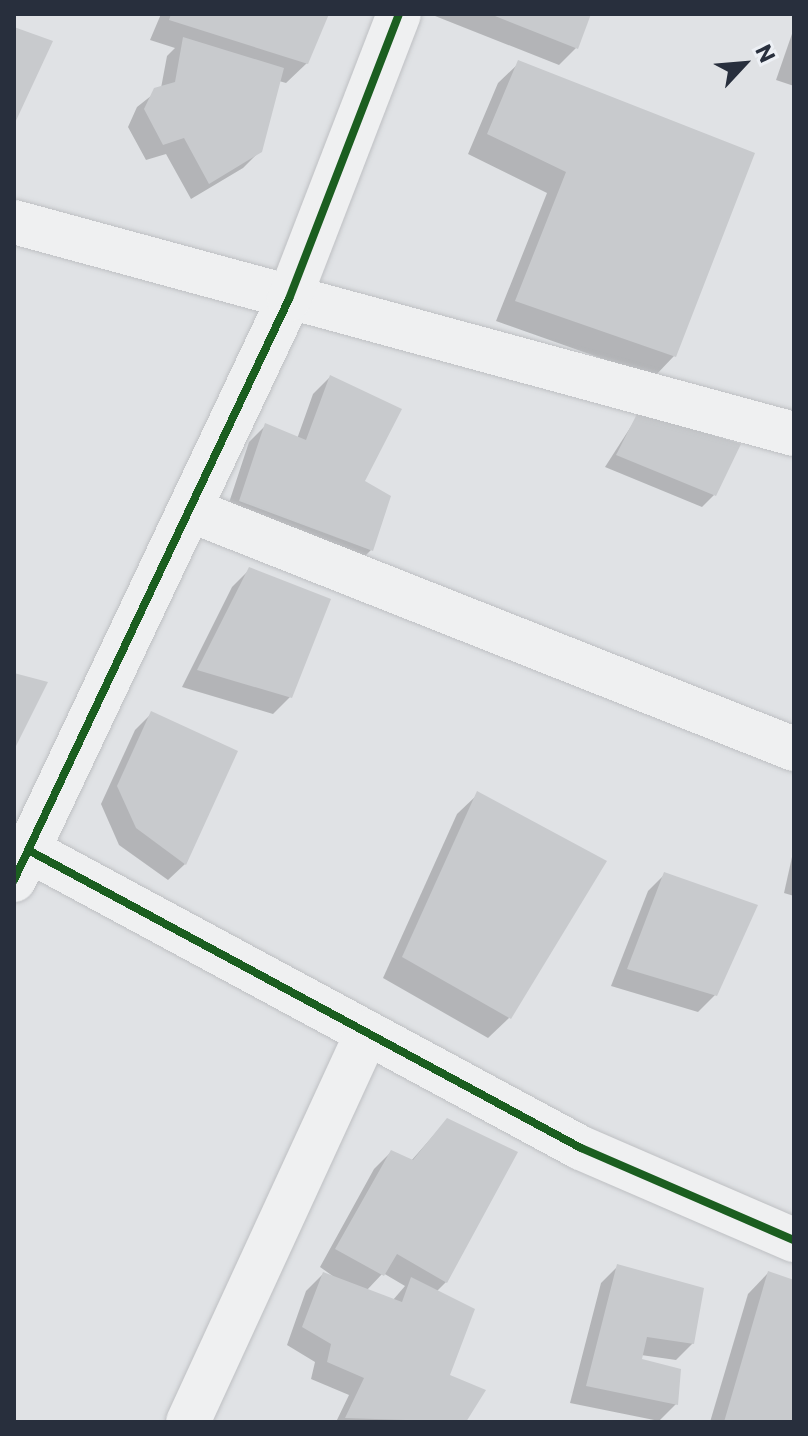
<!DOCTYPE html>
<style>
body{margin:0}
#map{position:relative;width:808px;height:1436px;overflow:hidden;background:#e0e2e5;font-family:Commissioner,sans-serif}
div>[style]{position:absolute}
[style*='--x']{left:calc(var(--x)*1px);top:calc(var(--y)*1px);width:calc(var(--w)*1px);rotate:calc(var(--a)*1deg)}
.shadow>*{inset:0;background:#0003}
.building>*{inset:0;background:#c8cacd}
.roads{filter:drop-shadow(0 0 2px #bec0c3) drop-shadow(0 0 2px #bec0c3)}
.minor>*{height:44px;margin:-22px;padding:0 22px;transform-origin:22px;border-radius:22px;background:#eff0f1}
.cycleway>*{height:8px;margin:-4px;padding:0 4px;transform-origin:4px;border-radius:4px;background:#1b5e20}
span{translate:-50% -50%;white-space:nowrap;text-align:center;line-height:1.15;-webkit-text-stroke:6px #edf0f5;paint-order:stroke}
.frame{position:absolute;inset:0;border:16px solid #282f3d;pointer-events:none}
.north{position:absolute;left:704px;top:24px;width:80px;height:80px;-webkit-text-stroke:6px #edf0f5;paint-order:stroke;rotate:64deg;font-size:22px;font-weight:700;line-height:32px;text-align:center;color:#282f3d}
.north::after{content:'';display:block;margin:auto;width:28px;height:36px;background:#282f3d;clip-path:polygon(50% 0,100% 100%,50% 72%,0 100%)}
</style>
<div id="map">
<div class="shadow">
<div style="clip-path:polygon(161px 14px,327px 14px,307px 63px,286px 83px,279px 81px,260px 151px,243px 168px,191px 199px,166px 154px,146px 160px,128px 127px,137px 107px,161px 88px,167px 56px,175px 48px,150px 40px)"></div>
<div style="clip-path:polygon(430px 14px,589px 14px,576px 48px,559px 65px)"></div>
<div style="clip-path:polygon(794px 28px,794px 86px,776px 80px)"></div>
<div style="clip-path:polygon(519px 63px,674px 356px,654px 377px,496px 321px,547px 193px,468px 154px,498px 83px)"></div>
<div style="clip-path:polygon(330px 377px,362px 482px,388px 497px,371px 550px,354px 567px,224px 518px,249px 442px,266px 425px,297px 439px,313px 394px)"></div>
<div style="clip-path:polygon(639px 414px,714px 495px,702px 507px,605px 467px)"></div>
<div style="clip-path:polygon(249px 570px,290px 697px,273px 714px,182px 687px,232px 587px)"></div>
<div style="clip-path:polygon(152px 713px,185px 864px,168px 880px,119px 845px,101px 804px,135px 730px)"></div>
<div style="clip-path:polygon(478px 794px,509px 1018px,488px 1038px,383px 978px,457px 814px)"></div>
<div style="clip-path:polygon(794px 848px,794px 896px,784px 893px)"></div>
<div style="clip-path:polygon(665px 874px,715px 995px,698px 1012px,611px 986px,648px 891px)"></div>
<div style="clip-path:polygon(evenodd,447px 1120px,446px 1282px,436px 1292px,447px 1376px,483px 1391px,464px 1422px,336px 1422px,349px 1395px,311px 1379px,315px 1362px,287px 1345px,306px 1291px,323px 1274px,337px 1279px,320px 1267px,374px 1169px,391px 1152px,411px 1161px,447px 1120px,383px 1273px,405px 1286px,393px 1300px,367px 1290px,383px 1273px)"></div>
<div style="clip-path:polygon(618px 1266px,693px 1343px,676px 1360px,641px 1355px,639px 1360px,676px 1404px,659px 1421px,570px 1403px,601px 1283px)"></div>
<div style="clip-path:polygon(768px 1273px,794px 1282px,794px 1422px,710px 1422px,748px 1294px)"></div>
</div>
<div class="building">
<div style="clip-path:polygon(171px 14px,329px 14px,308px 64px,169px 20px)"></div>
<div style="clip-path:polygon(490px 14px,591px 14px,578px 49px)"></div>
<div style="clip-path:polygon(14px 27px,53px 41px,14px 125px)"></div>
<div style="clip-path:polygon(183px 37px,284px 68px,262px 152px,209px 184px,184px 138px,163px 145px,144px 109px,154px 88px,175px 82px)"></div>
<div style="clip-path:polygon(518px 60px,755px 153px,676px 357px,515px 301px,566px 172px,487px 134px)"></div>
<div style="clip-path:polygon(330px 375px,402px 409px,365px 481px,391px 496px,373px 551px,239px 501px,265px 423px,306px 440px)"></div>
<div style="clip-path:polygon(638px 412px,741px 444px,716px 496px,616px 455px)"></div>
<div style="clip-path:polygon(249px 567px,331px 599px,292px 698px,197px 670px)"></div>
<div style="clip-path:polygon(14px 673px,48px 682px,14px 750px)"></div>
<div style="clip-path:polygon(151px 711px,238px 751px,186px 865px,136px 828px,117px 786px)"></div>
<div style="clip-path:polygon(477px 791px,607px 861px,511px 1019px,402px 957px)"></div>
<div style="clip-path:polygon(664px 872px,758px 905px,717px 996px,627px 969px)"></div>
<div style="clip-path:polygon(447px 1118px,518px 1152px,447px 1283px,397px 1254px,384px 1276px,335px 1249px,391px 1150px,413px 1160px)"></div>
<div style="clip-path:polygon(617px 1264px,704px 1288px,694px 1344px,647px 1337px,642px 1359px,681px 1369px,678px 1405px,586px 1386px)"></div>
<div style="clip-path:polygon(768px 1271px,794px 1280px,794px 1422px,724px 1422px)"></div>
<div style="clip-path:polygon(323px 1272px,402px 1302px,411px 1277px,475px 1309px,450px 1375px,486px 1390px,466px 1422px,345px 1418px,364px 1378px,327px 1362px,331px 1344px,302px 1327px)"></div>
</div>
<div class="roads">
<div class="minor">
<div style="--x:14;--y:222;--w:808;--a:15.21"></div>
<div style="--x:190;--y:510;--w:650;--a:21.59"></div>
<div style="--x:30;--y:851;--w:626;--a:28.33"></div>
<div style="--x:581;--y:1148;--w:232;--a:23.4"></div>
<div style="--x:14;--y:880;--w:643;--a:-64.67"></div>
<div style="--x:289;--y:299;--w:305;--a:-68.9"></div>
<div style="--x:188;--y:1422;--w:428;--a:-65.3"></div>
</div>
</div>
<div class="cycleway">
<div style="--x:30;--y:851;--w:626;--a:28.33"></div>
<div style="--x:581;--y:1148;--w:232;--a:23.4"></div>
<div style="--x:14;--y:880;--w:643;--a:-64.67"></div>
<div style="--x:289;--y:299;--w:305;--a:-68.9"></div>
</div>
<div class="frame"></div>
<div class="north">N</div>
</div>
